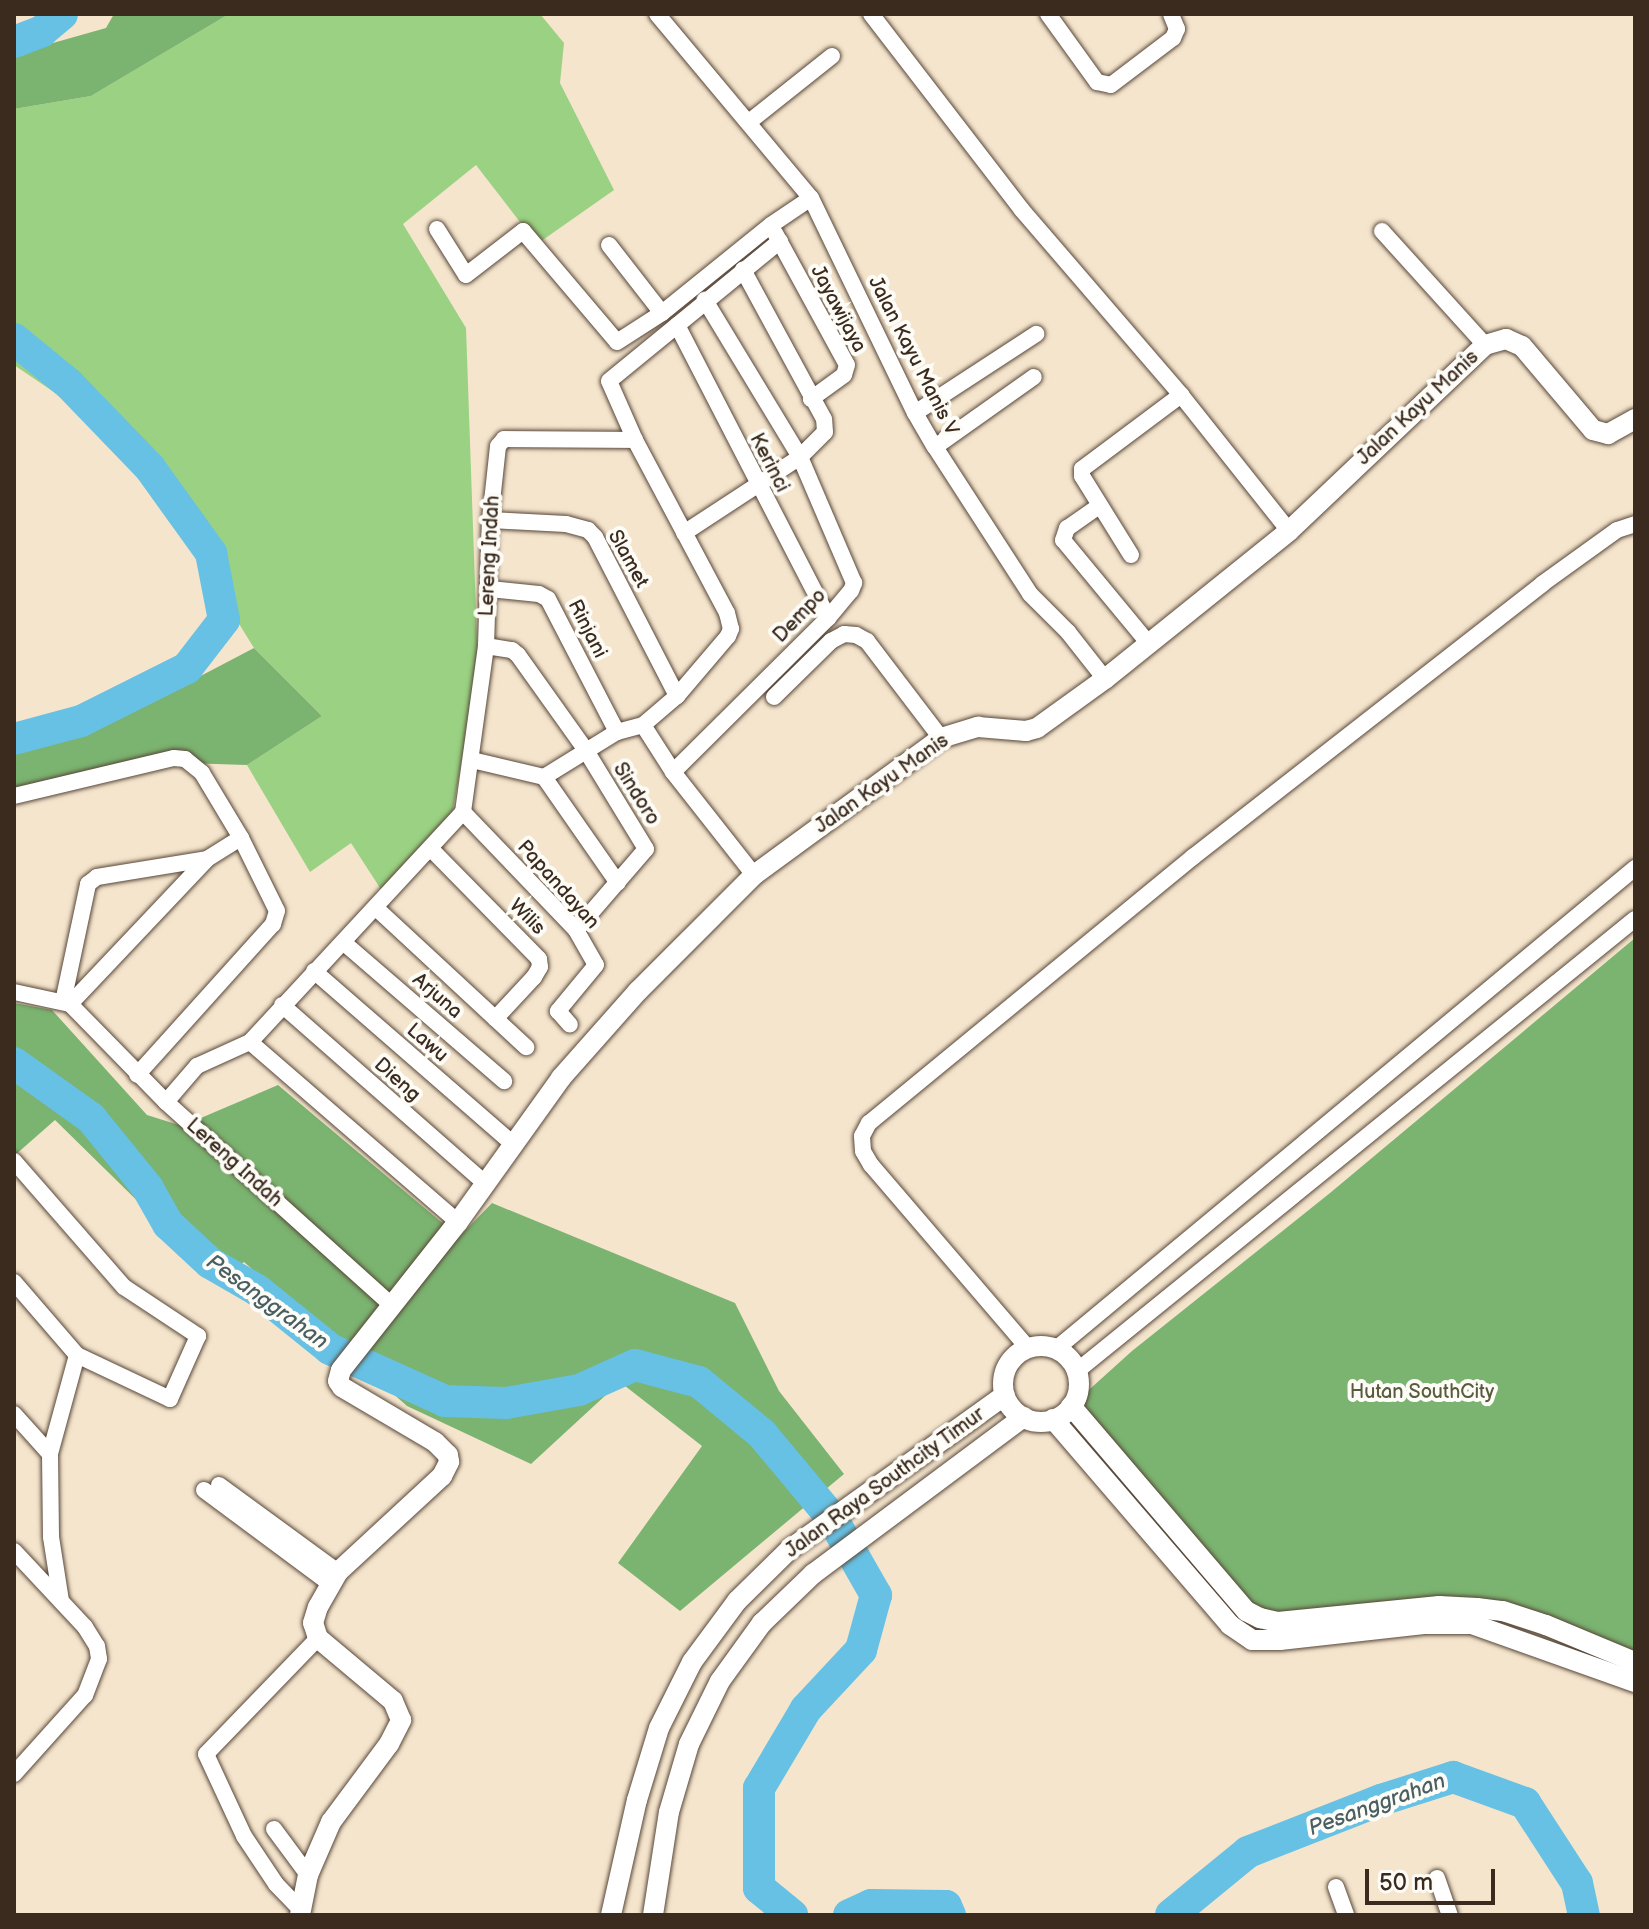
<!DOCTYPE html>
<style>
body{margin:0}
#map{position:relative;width:1649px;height:1929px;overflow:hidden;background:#f5e5cd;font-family:"Balsamiq Sans",sans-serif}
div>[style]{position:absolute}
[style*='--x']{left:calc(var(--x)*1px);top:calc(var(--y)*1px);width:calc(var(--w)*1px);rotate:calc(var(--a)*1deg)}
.green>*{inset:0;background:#9ad182}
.forest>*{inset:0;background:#7bb370}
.river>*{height:32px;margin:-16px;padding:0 16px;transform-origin:16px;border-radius:16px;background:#66c1e4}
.roads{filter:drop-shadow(0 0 2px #574638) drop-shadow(0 0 2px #574638)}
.minor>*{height:16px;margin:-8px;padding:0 8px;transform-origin:8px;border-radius:8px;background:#fff}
.tertiary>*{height:20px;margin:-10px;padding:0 10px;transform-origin:10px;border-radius:10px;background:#fff}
.tertiary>.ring{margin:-10px;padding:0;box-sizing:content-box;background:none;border:20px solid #fff;border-radius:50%}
span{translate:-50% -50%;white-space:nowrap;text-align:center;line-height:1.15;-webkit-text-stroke:8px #fdfcf7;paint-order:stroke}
.street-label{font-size:20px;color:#3b2a1e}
.park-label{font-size:20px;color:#585c3c}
.water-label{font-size:22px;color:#4a5f63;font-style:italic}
.frame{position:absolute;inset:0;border:16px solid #3b2a1e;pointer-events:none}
.scale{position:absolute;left:1365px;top:1869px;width:130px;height:36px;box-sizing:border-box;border:4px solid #3b2a1e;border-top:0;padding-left:10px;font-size:24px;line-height:28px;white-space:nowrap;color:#3b2a1e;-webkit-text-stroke:6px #fdfcf7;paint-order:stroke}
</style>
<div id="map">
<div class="green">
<div style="clip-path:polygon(229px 14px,540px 14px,564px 43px,560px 83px,614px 190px,537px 244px,476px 165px,403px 224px,466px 328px,478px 670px,452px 815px,382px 891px,351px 843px,310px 872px,247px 765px,322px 716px,254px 648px,126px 441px,14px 365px,14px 109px,91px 96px)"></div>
</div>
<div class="forest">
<div style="clip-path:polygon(114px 14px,229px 14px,91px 96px,14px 109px,14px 54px,106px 28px)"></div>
<div style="clip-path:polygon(254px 648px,322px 716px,247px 765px,185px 763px,14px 796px,14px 732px,86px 736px)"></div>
<div style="clip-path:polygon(1635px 938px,1635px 1662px,1503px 1611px,1260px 1618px,1071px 1406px,1132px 1351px,1330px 1193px)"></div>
<div style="clip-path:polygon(14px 1003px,52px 1010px,147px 1115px,182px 1126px,278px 1085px,459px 1237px,492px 1203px,735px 1303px,779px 1391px,844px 1474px,680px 1611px,618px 1563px,702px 1446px,620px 1382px,531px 1464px,407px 1406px,244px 1262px,218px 1280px,55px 1120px,14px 1156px)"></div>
</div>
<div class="river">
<div style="--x:14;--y:42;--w:30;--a:-21"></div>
<div style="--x:42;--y:31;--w:26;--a:-40"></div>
<div style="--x:14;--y:339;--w:71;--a:39.3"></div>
<div style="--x:69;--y:384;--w:117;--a:46"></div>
<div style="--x:150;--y:468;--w:105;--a:54.3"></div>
<div style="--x:211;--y:553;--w:68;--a:79"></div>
<div style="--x:224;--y:620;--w:61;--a:127.6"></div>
<div style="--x:187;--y:668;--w:119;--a:153.4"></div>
<div style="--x:81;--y:721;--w:69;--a:165"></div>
<div style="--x:14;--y:1063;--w:95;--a:35.5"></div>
<div style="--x:91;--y:1118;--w:89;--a:50.9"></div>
<div style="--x:147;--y:1187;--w:43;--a:60.4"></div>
<div style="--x:168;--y:1224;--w:57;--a:42.9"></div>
<div style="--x:210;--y:1263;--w:54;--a:29.9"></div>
<div style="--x:257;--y:1290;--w:94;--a:38.9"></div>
<div style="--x:330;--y:1349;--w:126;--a:24.3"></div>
<div style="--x:445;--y:1401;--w:61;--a:1.9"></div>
<div style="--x:506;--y:1403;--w:74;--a:-10.1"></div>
<div style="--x:579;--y:1390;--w:61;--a:-24.1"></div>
<div style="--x:635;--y:1365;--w:66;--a:14.9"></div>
<div style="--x:699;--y:1382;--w:82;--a:39.5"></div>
<div style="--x:762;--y:1434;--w:109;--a:50.2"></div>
<div style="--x:832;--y:1518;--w:89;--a:60.3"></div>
<div style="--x:876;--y:1595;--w:57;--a:105.3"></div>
<div style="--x:861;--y:1650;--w:81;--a:133"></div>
<div style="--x:806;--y:1709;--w:92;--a:120.7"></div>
<div style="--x:759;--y:1788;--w:100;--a:90"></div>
<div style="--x:759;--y:1888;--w:43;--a:39.3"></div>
<div style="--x:849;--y:1915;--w:24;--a:-24"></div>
<div style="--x:871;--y:1905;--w:75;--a:0.8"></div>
<div style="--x:946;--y:1906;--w:10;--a:66"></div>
<div style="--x:1171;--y:1915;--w:99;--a:-39.3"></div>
<div style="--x:1248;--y:1852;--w:143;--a:-21.4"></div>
<div style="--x:1381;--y:1800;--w:76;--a:-17.7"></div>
<div style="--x:1453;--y:1777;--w:77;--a:19.9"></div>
<div style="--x:1525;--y:1803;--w:95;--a:57"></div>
<div style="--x:1577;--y:1883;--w:33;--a:78"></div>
</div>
<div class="roads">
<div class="minor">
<div style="--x:657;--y:14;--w:240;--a:50.1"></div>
<div style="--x:811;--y:198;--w:239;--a:64.2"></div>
<div style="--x:915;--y:413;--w:39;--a:60"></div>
<div style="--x:935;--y:447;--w:175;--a:57.1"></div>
<div style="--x:1030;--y:594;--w:54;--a:45"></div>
<div style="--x:1068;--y:632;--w:60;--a:51.8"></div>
<div style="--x:871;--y:14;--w:247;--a:52.4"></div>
<div style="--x:1022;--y:210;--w:244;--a:49.3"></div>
<div style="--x:1181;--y:395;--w:174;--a:51.5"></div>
<div style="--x:1048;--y:14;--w:84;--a:54.2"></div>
<div style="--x:1097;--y:82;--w:14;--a:12"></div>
<div style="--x:1111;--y:85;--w:78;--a:-37.2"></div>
<div style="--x:1173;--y:38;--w:10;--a:-66"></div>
<div style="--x:1177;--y:29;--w:16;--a:-112"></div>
<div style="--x:749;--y:122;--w:106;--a:-38.5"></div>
<div style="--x:437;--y:229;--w:54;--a:57.8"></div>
<div style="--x:466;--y:275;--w:72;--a:-37.7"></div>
<div style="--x:523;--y:231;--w:145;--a:49.7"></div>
<div style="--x:617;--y:342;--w:54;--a:-32.8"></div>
<div style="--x:662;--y:313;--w:140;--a:-38.9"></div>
<div style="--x:771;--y:225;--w:48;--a:-34"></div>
<div style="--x:1382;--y:231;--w:154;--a:47.9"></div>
<div style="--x:775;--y:233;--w:150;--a:61.4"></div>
<div style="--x:847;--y:365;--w:10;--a:107"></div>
<div style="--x:844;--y:375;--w:41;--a:144"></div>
<div style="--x:609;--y:245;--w:86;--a:52.1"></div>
<div style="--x:677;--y:325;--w:330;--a:62.7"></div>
<div style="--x:915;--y:413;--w:145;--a:-33.1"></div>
<div style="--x:935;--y:447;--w:121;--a:-35.3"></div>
<div style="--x:1099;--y:506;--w:39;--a:145"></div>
<div style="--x:1067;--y:528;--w:13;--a:108"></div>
<div style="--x:1063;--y:540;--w:135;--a:50.4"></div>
<div style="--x:490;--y:520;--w:76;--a:3"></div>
<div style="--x:566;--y:524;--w:23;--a:15"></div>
<div style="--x:588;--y:530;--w:10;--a:45"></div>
<div style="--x:595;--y:537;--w:179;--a:62.7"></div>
<div style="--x:684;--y:533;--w:139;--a:-33.2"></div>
<div style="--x:800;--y:457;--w:35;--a:-45"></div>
<div style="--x:825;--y:432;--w:13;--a:-94"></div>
<div style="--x:824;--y:419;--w:170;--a:-118.5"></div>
<div style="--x:1131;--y:555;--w:93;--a:-121.8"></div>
<div style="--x:1082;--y:476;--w:7;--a:-90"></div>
<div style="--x:1082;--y:469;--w:124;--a:-36.8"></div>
<div style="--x:490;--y:589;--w:49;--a:5.8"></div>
<div style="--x:539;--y:594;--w:10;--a:29"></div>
<div style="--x:548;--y:599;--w:150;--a:62.6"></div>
<div style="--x:486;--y:646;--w:26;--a:9"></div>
<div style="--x:512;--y:650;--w:8;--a:40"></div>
<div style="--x:518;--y:655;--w:115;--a:54.5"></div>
<div style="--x:585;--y:749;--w:117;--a:58.6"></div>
<div style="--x:646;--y:849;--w:107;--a:130.8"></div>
<div style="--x:774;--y:697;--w:80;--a:-44.5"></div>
<div style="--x:831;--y:641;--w:15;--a:-28"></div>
<div style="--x:844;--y:634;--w:12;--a:5"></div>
<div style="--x:856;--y:635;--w:13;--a:29"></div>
<div style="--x:867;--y:641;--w:122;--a:52.7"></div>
<div style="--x:643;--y:725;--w:56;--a:57.4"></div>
<div style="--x:673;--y:772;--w:131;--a:51.8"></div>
<div style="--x:472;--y:760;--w:74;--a:13.3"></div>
<div style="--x:544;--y:777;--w:86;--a:-31.7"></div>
<div style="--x:617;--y:732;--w:27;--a:-15"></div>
<div style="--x:643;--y:725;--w:45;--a:-40.5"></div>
<div style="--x:677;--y:696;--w:79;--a:-49.6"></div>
<div style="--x:728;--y:636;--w:8;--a:-67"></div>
<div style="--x:731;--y:629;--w:16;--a:-104"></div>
<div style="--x:727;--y:613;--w:196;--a:-118"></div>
<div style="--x:635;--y:440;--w:64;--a:-113.8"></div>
<div style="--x:609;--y:381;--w:221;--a:-39.3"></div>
<div style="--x:673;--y:772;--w:218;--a:-44.8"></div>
<div style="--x:828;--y:618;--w:35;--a:-50"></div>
<div style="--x:851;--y:591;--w:9;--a:-69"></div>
<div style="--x:854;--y:583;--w:137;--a:-113.2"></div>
<div style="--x:800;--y:457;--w:184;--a:-121.2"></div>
<div style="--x:544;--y:777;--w:129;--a:55.1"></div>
<div style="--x:14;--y:796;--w:164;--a:-13.4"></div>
<div style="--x:174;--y:758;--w:11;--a:5"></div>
<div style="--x:185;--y:759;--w:22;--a:39"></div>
<div style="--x:202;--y:773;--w:76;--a:59"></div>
<div style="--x:241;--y:838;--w:81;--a:63.7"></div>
<div style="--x:277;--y:911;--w:14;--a:107"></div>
<div style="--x:273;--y:924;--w:203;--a:132"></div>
<div style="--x:463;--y:812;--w:163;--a:46.2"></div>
<div style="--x:576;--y:930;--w:40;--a:60.3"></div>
<div style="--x:596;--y:965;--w:60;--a:129.6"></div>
<div style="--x:558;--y:1011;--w:18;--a:49"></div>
<div style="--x:431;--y:849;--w:154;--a:45.5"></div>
<div style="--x:539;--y:959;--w:8;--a:83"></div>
<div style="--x:540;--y:967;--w:12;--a:121"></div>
<div style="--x:534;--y:977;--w:57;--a:132.9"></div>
<div style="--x:376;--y:908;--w:205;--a:42.8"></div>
<div style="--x:343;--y:942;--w:213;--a:40.8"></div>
<div style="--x:314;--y:971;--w:265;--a:41"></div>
<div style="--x:14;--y:992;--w:57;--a:12.1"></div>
<div style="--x:70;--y:1004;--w:137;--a:45.6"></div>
<div style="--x:166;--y:1102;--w:302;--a:42"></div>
<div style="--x:63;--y:1002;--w:121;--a:-78"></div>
<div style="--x:88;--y:884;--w:11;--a:-38"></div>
<div style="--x:97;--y:877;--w:111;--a:-9.3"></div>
<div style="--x:70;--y:1004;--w:199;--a:-46.6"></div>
<div style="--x:207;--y:859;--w:40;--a:-32"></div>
<div style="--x:282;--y:1005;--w:271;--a:41.3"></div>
<div style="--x:250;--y:1042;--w:275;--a:40.9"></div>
<div style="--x:166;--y:1102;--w:48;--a:-49.3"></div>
<div style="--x:197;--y:1066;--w:58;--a:-24.4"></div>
<div style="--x:250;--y:1042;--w:313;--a:-47.2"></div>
<div style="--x:463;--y:812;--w:168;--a:-82.1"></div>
<div style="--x:486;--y:646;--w:126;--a:-88.2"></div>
<div style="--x:490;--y:520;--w:74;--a:-83.8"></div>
<div style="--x:498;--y:446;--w:9;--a:-49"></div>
<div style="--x:504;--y:439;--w:131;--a:0.4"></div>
<div style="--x:14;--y:1161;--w:167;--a:48.9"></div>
<div style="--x:124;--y:1287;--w:89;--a:33.5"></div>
<div style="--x:198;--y:1336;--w:69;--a:114"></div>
<div style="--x:170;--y:1399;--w:103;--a:-154.7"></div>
<div style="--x:14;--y:1282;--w:96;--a:49.2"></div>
<div style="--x:77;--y:1355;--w:103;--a:105.3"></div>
<div style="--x:50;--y:1454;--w:83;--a:89.3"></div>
<div style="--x:51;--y:1537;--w:65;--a:81.1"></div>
<div style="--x:1028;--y:1348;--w:241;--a:-130.6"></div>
<div style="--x:871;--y:1165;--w:16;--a:-120"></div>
<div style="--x:863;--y:1151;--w:15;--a:-94"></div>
<div style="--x:862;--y:1136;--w:15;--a:-62"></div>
<div style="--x:869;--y:1123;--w:419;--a:-39.4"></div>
<div style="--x:1193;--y:857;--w:443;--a:-38"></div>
<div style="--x:1542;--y:584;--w:92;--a:-35.8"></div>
<div style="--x:1617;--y:530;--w:19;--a:-18"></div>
<div style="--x:1056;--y:1349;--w:753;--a:-39.72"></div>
<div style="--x:1077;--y:1371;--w:718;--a:-39.01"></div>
<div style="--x:14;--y:1414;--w:54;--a:48"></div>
<div style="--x:219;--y:1485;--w:147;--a:36.2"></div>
<div style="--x:204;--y:1490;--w:156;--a:36.6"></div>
<div style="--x:14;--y:1551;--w:104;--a:46.9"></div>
<div style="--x:85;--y:1627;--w:22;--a:58"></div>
<div style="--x:97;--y:1646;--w:13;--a:81"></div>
<div style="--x:99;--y:1659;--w:39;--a:111"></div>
<div style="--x:85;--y:1695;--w:106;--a:131.9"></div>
<div style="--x:274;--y:1829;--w:57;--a:53.5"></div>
<div style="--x:1437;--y:1878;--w:39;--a:71"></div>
<div style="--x:1336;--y:1887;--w:30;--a:70"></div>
<div style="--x:301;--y:1910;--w:36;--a:-134"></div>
<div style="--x:276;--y:1884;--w:58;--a:-123.7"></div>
<div style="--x:244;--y:1836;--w:90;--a:-114.9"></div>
<div style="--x:206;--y:1754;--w:161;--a:-46"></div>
</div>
<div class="tertiary">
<div class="ring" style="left:1003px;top:1346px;width:56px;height:56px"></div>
<div style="--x:1071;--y:1406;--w:270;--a:49.5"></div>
<div style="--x:1246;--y:1611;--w:16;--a:27"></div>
<div style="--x:1260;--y:1618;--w:18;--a:13"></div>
<div style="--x:1278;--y:1622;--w:162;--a:-5.7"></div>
<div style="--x:1439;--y:1606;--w:38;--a:3"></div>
<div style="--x:1477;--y:1608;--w:26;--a:7"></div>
<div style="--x:1503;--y:1611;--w:45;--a:18"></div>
<div style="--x:1546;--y:1625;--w:96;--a:22.6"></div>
<div style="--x:1053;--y:1419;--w:272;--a:49.3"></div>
<div style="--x:1230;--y:1625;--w:27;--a:34"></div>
<div style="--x:1252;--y:1640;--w:28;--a:0"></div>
<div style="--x:1280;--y:1640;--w:147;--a:-6.3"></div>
<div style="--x:1426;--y:1624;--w:46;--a:0"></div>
<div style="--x:1472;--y:1624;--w:173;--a:19.6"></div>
<div style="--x:300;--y:1915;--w:41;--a:-78.7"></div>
<div style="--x:308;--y:1875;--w:58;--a:-66.5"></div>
<div style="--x:331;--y:1822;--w:97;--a:-53.4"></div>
<div style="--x:389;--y:1744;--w:27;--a:-63"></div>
<div style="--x:401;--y:1720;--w:21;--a:-113"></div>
<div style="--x:393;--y:1701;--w:98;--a:-140"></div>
<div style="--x:318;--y:1638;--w:16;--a:-108"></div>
<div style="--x:313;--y:1623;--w:17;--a:-73"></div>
<div style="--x:318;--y:1607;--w:40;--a:-60.3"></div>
<div style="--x:338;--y:1572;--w:142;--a:-42.7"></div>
<div style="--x:442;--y:1476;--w:16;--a:-63"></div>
<div style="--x:449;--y:1462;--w:7;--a:-98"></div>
<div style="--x:448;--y:1455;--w:18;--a:-135"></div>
<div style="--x:435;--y:1442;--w:108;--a:-149.4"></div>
<div style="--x:342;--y:1387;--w:7;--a:-124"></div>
<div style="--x:338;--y:1381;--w:11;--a:-75"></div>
<div style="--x:341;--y:1370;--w:189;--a:-51.7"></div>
<div style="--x:458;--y:1222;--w:177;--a:-54.4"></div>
<div style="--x:561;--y:1078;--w:116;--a:-48.5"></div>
<div style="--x:638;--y:991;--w:164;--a:-45"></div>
<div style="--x:754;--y:875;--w:232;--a:-36.2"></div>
<div style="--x:941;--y:738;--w:39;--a:-17"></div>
<div style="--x:978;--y:727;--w:48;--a:4.8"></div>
<div style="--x:1026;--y:731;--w:11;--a:-15"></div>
<div style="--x:1037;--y:728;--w:84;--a:-35.8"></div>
<div style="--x:1105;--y:679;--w:236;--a:-38.8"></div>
<div style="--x:1289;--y:531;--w:270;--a:-43.5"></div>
<div style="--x:1485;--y:345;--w:22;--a:-16"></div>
<div style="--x:1506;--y:339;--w:17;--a:24"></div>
<div style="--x:1522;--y:346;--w:110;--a:49.8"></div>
<div style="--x:1593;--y:430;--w:16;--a:15"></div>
<div style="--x:1608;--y:434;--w:31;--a:-29"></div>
<div style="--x:611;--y:1915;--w:118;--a:-77.3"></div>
<div style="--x:637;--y:1800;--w:75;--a:-73"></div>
<div style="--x:659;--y:1728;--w:74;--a:-63.4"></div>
<div style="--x:692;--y:1662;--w:76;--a:-53.6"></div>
<div style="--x:737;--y:1601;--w:74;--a:-44.5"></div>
<div style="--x:790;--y:1549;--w:264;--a:-35.6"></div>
<div style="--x:653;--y:1915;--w:104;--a:-81.2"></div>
<div style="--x:669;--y:1812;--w:71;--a:-73.6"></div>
<div style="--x:689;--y:1744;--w:70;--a:-63.8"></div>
<div style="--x:720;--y:1681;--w:72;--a:-54.1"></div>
<div style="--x:762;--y:1623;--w:71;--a:-43.9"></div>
<div style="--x:813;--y:1574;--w:263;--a:-36.7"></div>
</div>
</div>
<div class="street-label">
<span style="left:838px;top:309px;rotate:62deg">Jayawijaya</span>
<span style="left:913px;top:356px;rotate:63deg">Jalan Kayu Manis V</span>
<span style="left:1418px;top:408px;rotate:-43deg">Jalan Kayu Manis</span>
<span style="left:769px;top:463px;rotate:63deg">Kerinci</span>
<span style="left:490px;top:556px;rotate:-87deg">Lereng Indah</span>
<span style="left:628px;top:559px;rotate:61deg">Slamet</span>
<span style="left:800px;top:616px;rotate:-46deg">Dempo</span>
<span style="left:587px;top:629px;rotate:63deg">Rinjani</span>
<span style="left:882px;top:784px;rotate:-35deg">Jalan Kayu Manis</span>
<span style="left:636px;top:794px;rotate:58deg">Sindoro</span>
<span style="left:558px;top:885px;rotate:48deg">Papandayan</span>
<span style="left:527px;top:917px;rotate:45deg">Wilis</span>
<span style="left:437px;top:996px;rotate:41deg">Arjuna</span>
<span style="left:427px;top:1043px;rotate:41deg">Lawu</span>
<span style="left:397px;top:1080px;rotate:42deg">Dieng</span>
<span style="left:234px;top:1163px;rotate:42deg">Lereng Indah</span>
<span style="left:885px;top:1483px;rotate:-36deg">Jalan Raya Southcity Timur</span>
</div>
<div class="park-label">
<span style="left:1422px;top:1392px">Hutan SouthCity</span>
</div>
<div class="water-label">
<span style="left:267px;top:1302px;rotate:36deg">Pesanggrahan</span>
<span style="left:1377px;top:1805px;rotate:-20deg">Pesanggrahan</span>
</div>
<div class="frame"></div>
<div class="scale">50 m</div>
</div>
